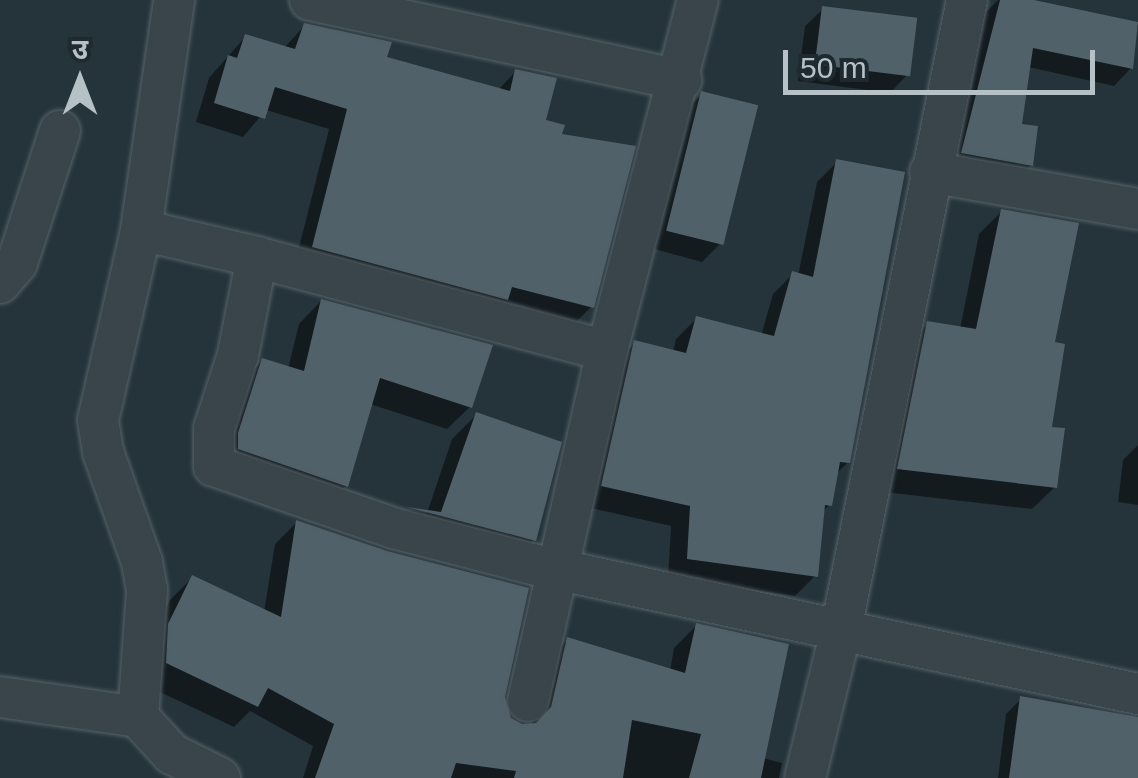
<!DOCTYPE html>
<meta charset="utf-8">
<style>
body{margin:0}
#map{position:relative;width:1138px;height:778px;overflow:hidden;background:#25343b;font-family:Helvetica,"Noto Sans Devanagari",sans-serif}
div>[style]{position:absolute}
[style*='--x']{left:calc(var(--x)*1px);top:calc(var(--y)*1px);width:calc(var(--w)*1px);rotate:calc(var(--a)*1deg)}
.shadow>*{inset:0;background:#0007}
.building>*{inset:0;background:#516169;transform-origin:0 0}
.roads{filter:drop-shadow(0 0 2px #576369) drop-shadow(0 0 2px #576369)}
.minor>*{height:40px;margin:-20px;padding:0 20px;transform-origin:20px;border-radius:20px;background:#39454b}
span{translate:-50% -50%;white-space:nowrap;text-align:center;line-height:1.15;-webkit-text-stroke:10px #1e2a30;paint-order:stroke}
.north{position:absolute;left:30px;top:30px;width:100px;height:100px;-webkit-text-stroke:8px #1e2a30;paint-order:stroke;rotate:0deg;font-size:28px;font-weight:700;line-height:40px;text-align:center;color:#b5c0c7}
.north::after{content:'';display:block;margin:auto;width:35px;height:45px;background:#b5c0c7;clip-path:polygon(50% 0,100% 100%,50% 72%,0 100%)}
.scale{position:absolute;left:783px;top:50px;width:312px;height:45px;box-sizing:border-box;border:5px solid #b5c0c7;border-top:0;padding-left:12px;font-size:30px;line-height:35px;white-space:nowrap;color:#b5c0c7;-webkit-text-stroke:8px #1e2a30;paint-order:stroke}
</style>
<div id="map">
<div class="shadow">
<div style="clip-path:polygon(998px 0,1022px 0,1138px 25px,1131px 68px,1114px 86px,1028px 67px,1019px 126px,1031px 165px,1014px 182px,945px 170px,985px 13px)"></div>
<div style="clip-path:polygon(823px 9px,907px 75px,890px 93px,798px 81px,805px 26px)"></div>
<div style="clip-path:polygon(305px 25px,384px 59px,498px 90px,516px 71px,543px 122px,559px 136px,591px 307px,572px 326px,294px 267px,329px 129px,266px 110px,243px 137px,196px 122px,209px 78px,245px 37px,284px 48px)"></div>
<div style="clip-path:polygon(702px 94px,720px 244px,702px 262px,647px 247px,685px 111px)"></div>
<div style="clip-path:polygon(837px 162px,848px 462px,835px 475px,829px 505px,821px 513px,815px 576px,795px 596px,668px 578px,671px 526px,582px 506px,615px 363px,635px 343px,673px 352px,676px 339px,696px 319px,761px 336px,773px 294px,793px 274px,798px 276px,817px 182px)"></div>
<div style="clip-path:polygon(1002px 211px,1052px 345px,1049px 429px,1055px 487px,1032px 509px,876px 491px,905px 347px,928px 324px,960px 329px,979px 234px)"></div>
<div style="clip-path:polygon(321px 301px,470px 407px,447px 429px,370px 404px,346px 486px,323px 508px,216px 471px,240px 384px,262px 361px,288px 369px,299px 324px)"></div>
<div style="clip-path:polygon(476px 415px,534px 539px,510px 564px,386px 532px,408px 510px,427px 513px,452px 439px)"></div>
<div style="clip-path:polygon(1138px 445px,1138px 505px,1118px 502px,1123px 460px)"></div>
<div style="clip-path:polygon(297px 522px,502px 697px,509px 719px,521px 726px,531px 726px,546px 662px,567px 640px,670px 671px,674px 648px,696px 626px,763px 758px,782px 763px,779px 778px,303px 778px,313px 746px,250px 711px,234px 727px,145px 685px,147px 648px,170px 600px,192px 578px,264px 612px,275px 544px)"></div>
<div style="clip-path:polygon(1021px 699px,1138px 720px,1138px 778px,998px 778px,1006px 714px)"></div>
</div>
<div class="building">
<div style="clip-path:polygon(1000px 0,1034px 0,1138px 22px,1133px 69px,1033px 48px,1022px 124px,1038px 126px,1033px 166px,961px 153px)"></div>
<div style="left:822px;top:6px;width:96px;height:59px;rotate:7deg"></div>
<div style="clip-path:polygon(304px 23px,392px 42px,387px 57px,510px 91px,515px 69px,557px 78px,546px 120px,565px 125px,562px 134px,636px 146px,594px 308px,512px 287px,508px 300px,312px 247px,347px 109px,275px 87px,265px 119px,214px 103px,228px 55px,237px 58px,245px 34px,295px 49px)"></div>
<div style="left:701px;top:91px;width:59px;height:144px;rotate:14deg"></div>
<div style="clip-path:polygon(836px 159px,905px 172px,850px 463px,840px 462px,832px 506px,825px 505px,818px 577px,687px 559px,690px 506px,601px 486px,634px 340px,686px 353px,696px 316px,774px 336px,792px 271px,813px 277px)"></div>
<div style="clip-path:polygon(1001px 209px,1079px 223px,1055px 342px,1065px 344px,1052px 427px,1065px 428px,1057px 488px,897px 469px,927px 321px,976px 329px)"></div>
<div style="clip-path:polygon(321px 299px,493px 345px,472px 408px,380px 378px,348px 487px,238px 449px,238px 433px,262px 358px,304px 371px)"></div>
<div style="clip-path:polygon(476px 412px,562px 442px,536px 541px,407px 507px,441px 512px)"></div>
<div style="clip-path:polygon(296px 520px,387px 551px,529px 588px,505px 697px,511px 718px,522px 724px,536px 723px,551px 707px,567px 637px,685px 673px,696px 623px,789px 644px,761px 778px,689px 778px,701px 734px,632px 720px,623px 778px,514px 778px,516px 771px,456px 763px,451px 778px,315px 778px,334px 724px,268px 688px,258px 707px,166px 663px,168px 624px,192px 575px,281px 617px)"></div>
<div style="clip-path:polygon(1020px 696px,1138px 717px,1138px 778px,1009px 778px)"></div>
</div>
<div class="roads">
<div class="minor">
<div style="--x:310;--y:0;--w:380;--a:12.2"></div>
<div style="--x:930;--y:172;--w:211;--a:10.1"></div>
<div style="--x:141;--y:230;--w:232;--a:-81.8"></div>
<div style="--x:0;--y:283;--w:26;--a:-50"></div>
<div style="--x:17;--y:263;--w:139;--a:-72"></div>
<div style="--x:607;--y:351;--w:362;--a:-165"></div>
<div style="--x:257;--y:257;--w:100;--a:101"></div>
<div style="--x:238;--y:355;--w:78;--a:108"></div>
<div style="--x:214;--y:429;--w:37;--a:90"></div>
<div style="--x:214;--y:466;--w:189;--a:19.1"></div>
<div style="--x:393;--y:528;--w:144;--a:14.5"></div>
<div style="--x:532;--y:564;--w:620;--a:12.11"></div>
<div style="--x:0;--y:697;--w:139;--a:8.2"></div>
<div style="--x:528;--y:701;--w:359;--a:-77.3"></div>
<div style="--x:607;--y:351;--w:363;--a:-75.5"></div>
<div style="--x:220;--y:778;--w:54;--a:-153.4"></div>
<div style="--x:172;--y:754;--w:50;--a:-132.6"></div>
<div style="--x:138;--y:717;--w:127;--a:-85.9"></div>
<div style="--x:147;--y:590;--w:28;--a:-100"></div>
<div style="--x:142;--y:562;--w:117;--a:-109.5"></div>
<div style="--x:103;--y:452;--w:32;--a:-99"></div>
<div style="--x:98;--y:420;--w:195;--a:-77.2"></div>
<div style="--x:141;--y:230;--w:119;--a:13.1"></div>
<div style="--x:805;--y:778;--w:152;--a:-76.3"></div>
<div style="--x:841;--y:630;--w:642;--a:-78.69"></div>
</div>
</div>
<div class="north">उ</div>
<div class="scale">50 m</div>
</div>
